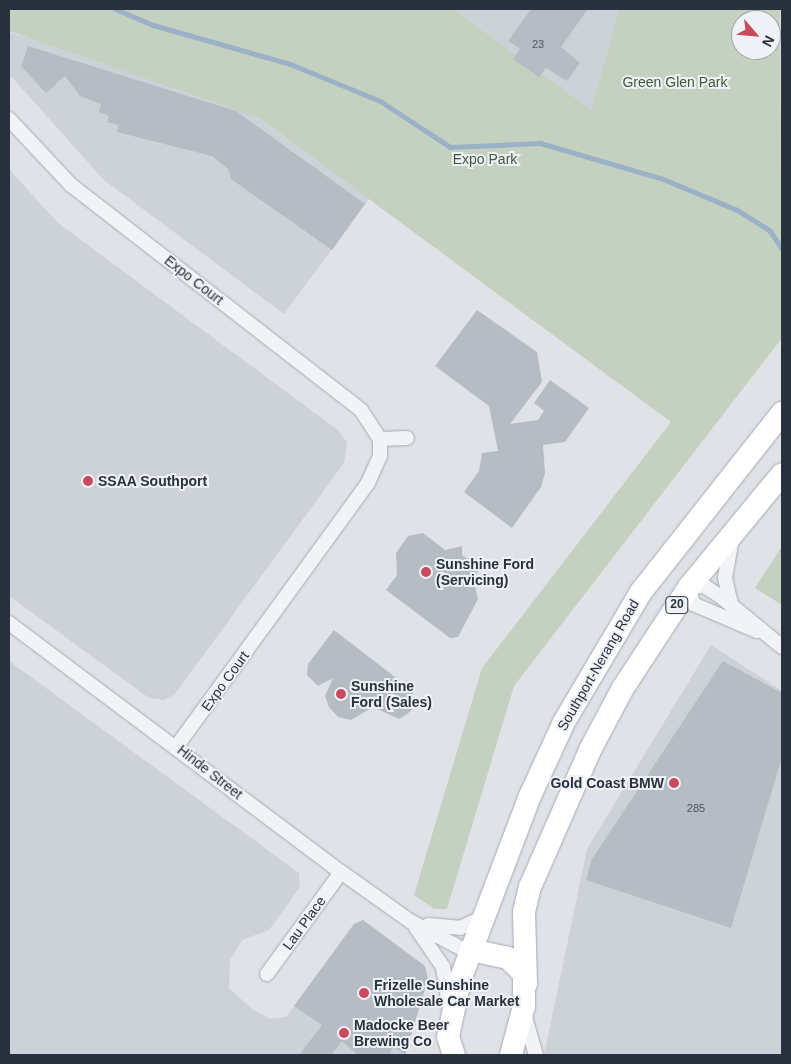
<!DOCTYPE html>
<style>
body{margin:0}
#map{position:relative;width:791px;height:1064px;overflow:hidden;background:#dfe3e8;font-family:Arial,sans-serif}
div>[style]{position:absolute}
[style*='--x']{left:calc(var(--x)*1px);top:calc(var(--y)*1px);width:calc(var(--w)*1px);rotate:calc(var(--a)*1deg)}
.built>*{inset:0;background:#cdd2d9}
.green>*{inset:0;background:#c5d1c0}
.stream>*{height:5px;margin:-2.5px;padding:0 2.5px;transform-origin:2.5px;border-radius:2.5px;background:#9bb2c6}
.building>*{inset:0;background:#b6bcc4}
.roads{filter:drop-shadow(0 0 1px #a5aab2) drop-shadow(0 0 1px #a5aab2)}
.minor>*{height:14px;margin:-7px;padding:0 7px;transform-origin:7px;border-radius:7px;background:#f1f3f6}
.primary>*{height:22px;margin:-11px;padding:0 11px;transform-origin:11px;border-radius:11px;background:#fff}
.dots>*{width:14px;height:14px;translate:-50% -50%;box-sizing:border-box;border:2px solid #eef1f5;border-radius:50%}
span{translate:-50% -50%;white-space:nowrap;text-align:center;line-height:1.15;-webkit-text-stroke:4px #eef1f5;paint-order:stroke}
.number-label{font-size:11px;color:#4c5460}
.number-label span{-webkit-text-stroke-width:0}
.shield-label span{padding:1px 4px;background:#eef1f5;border:1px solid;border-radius:4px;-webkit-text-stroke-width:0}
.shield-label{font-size:12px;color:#29313e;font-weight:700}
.park-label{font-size:14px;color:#3e5937}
.street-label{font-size:14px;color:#29313e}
.poi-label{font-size:14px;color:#29313e;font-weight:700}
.left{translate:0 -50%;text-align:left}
.right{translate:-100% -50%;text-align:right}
.frame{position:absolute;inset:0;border:10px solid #29313e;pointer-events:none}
.north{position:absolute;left:731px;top:10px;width:50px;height:50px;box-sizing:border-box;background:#eef1f5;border:1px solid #9fa4ac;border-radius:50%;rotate:117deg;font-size:14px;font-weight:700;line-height:20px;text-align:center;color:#29313e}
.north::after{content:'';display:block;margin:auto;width:18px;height:22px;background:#c84960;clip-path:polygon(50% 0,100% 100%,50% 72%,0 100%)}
</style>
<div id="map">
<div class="built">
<div style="clip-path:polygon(453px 9px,619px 9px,591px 111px)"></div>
<div style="clip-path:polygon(9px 32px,238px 103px,369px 199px,284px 314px,104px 180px,9px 74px)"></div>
<div style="clip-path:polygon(9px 169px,58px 223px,338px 430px,347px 442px,344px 463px,175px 694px,164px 700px,149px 698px,9px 596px)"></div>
<div style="clip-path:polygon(711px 645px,782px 691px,782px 1055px,544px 1055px,587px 849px)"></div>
<div style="clip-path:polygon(9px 661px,299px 873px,300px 887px,269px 930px,242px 940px,230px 960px,229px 988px,252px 1009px,270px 1019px,286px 1017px,354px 924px,363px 920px,425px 966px,428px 979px,405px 1055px,9px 1055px)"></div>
</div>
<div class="green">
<div style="clip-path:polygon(evenodd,9px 9px,453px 9px,591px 110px,619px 9px,780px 9px,782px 338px,514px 686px,447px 909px,434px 909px,414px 895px,482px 668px,671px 422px,259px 118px,9px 31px,9px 9px,741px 20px,771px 20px,771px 50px,741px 50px,741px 20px)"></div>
<div style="clip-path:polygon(782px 546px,782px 605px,755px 588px)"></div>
</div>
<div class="stream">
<div style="--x:115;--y:9;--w:41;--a:22.8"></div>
<div style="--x:153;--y:25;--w:142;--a:15.9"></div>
<div style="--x:290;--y:64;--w:97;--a:22.3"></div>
<div style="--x:380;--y:101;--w:84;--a:33.3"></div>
<div style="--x:450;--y:147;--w:90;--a:-2.5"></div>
<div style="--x:540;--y:143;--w:128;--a:16.3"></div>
<div style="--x:663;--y:179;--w:80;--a:22.7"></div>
<div style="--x:737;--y:210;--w:39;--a:32"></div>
<div style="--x:770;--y:231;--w:22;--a:56"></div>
</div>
<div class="building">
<div style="clip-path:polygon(531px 9px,588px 9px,561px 47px,580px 63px,567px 81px,546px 68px,539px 77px,513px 59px,520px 49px,508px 41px)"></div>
<div style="clip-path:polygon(28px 46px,236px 111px,365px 204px,332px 250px,231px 179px,228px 169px,212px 156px,117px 132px,118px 125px,107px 122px,109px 116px,99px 112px,101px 104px,80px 96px,65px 76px,46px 93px,21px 66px)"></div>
<div style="clip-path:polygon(477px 310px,537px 352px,542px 382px,510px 424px,538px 420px,544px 411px,534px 403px,550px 380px,589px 408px,565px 442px,543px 445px,545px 473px,541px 487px,512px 528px,464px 492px,479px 471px,482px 453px,498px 451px,489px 406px,435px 366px)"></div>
<div style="clip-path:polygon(423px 533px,445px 550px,462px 546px,462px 555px,479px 567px,474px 582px,478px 599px,458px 637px,450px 638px,386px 590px,397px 575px,396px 553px,408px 536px)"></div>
<div style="clip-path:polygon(334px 630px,413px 691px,413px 709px,407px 714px,399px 719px,373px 707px,351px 720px,338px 717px,329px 707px,325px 696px,333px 678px,318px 686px,307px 675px,308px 664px)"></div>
<div style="clip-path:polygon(723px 661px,782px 693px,782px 757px,731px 928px,586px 880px,592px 859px)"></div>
<div style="clip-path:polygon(363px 920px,425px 966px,428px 979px,405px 1055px,392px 1046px,390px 1055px,358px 1055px,342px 1041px,331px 1055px,299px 1055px,322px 1025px,294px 1006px,354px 924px)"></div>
</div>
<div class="roads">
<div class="minor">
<div style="--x:9;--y:119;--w:91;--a:46.8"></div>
<div style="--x:71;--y:185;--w:367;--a:37.8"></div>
<div style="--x:361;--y:410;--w:35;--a:57"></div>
<div style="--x:380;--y:439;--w:17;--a:90"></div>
<div style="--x:380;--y:456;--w:30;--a:114"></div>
<div style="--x:368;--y:483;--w:325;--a:126"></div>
<div style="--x:380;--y:439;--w:27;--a:-2"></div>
<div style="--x:731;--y:604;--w:27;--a:-103"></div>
<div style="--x:725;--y:578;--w:39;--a:-80"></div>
<div style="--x:9;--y:623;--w:415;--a:36.9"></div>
<div style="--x:341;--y:872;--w:85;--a:35.4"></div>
<div style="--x:410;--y:921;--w:68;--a:28.1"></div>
<div style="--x:757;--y:631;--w:69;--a:-157.1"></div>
<div style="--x:693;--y:604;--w:17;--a:-103"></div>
<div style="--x:689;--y:587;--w:15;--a:-4"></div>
<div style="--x:704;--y:586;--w:19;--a:32"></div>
<div style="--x:720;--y:596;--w:80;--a:39.4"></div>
<div style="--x:428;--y:925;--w:32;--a:5"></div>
<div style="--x:460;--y:928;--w:26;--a:-25"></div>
<div style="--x:415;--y:926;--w:50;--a:55.7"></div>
<div style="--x:443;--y:967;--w:38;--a:81"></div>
<div style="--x:267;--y:974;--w:126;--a:-54"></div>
<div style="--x:525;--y:1017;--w:40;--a:74"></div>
</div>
<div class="primary">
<div style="--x:471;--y:950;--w:38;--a:12"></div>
<div style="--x:508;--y:958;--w:23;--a:45"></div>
<div style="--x:524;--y:974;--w:32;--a:90"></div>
<div style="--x:524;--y:1006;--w:51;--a:104.9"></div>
<div style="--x:526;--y:984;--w:72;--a:-91.6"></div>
<div style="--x:524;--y:912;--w:26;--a:-77"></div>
<div style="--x:530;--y:887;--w:150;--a:-66.3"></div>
<div style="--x:590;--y:750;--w:70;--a:-62"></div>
<div style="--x:623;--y:688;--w:121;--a:-56.8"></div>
<div style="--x:689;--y:587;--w:146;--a:-50.5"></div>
<div style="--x:454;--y:1055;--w:19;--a:-108"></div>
<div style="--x:448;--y:1037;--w:58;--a:-78.1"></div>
<div style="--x:460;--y:980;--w:197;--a:-69.2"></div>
<div style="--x:530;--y:796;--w:81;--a:-65.3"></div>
<div style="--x:564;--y:722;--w:151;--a:-59.4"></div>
<div style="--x:641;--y:592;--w:228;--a:-51.8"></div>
</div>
</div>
<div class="dots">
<div style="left:88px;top:481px;background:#c84960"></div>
<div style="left:426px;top:572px;background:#c84960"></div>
<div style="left:341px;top:694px;background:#c84960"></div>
<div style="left:674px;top:783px;background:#c84960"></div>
<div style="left:364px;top:993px;background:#c84960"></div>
<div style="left:344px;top:1033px;background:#c84960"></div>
</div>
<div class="number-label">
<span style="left:538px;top:44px">23</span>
<span style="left:696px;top:808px">285</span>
</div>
<div class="shield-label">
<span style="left:677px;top:605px">20</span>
</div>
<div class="park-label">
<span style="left:675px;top:82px">Green Glen Park</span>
<span style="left:485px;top:159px">Expo Park</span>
</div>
<div class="street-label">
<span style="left:194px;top:280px;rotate:38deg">Expo Court</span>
<span style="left:598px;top:665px;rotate:-60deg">Southport-Nerang Road</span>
<span style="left:225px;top:681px;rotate:-54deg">Expo Court</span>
<span style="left:210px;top:772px;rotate:38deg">Hinde Street</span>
<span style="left:304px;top:923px;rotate:-54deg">Lau Place</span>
</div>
<div class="poi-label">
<span class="left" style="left:98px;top:481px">SSAA Southport</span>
<span class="left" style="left:436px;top:572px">Sunshine Ford<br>(Servicing)</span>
<span class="left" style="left:351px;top:694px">Sunshine<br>Ford (Sales)</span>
<span class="right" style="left:664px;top:783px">Gold Coast BMW</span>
<span class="left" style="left:374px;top:993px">Frizelle Sunshine<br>Wholesale Car Market</span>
<span class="left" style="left:354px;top:1033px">Madocke Beer<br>Brewing Co</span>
</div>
<div class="frame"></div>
<div class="north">N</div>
</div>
